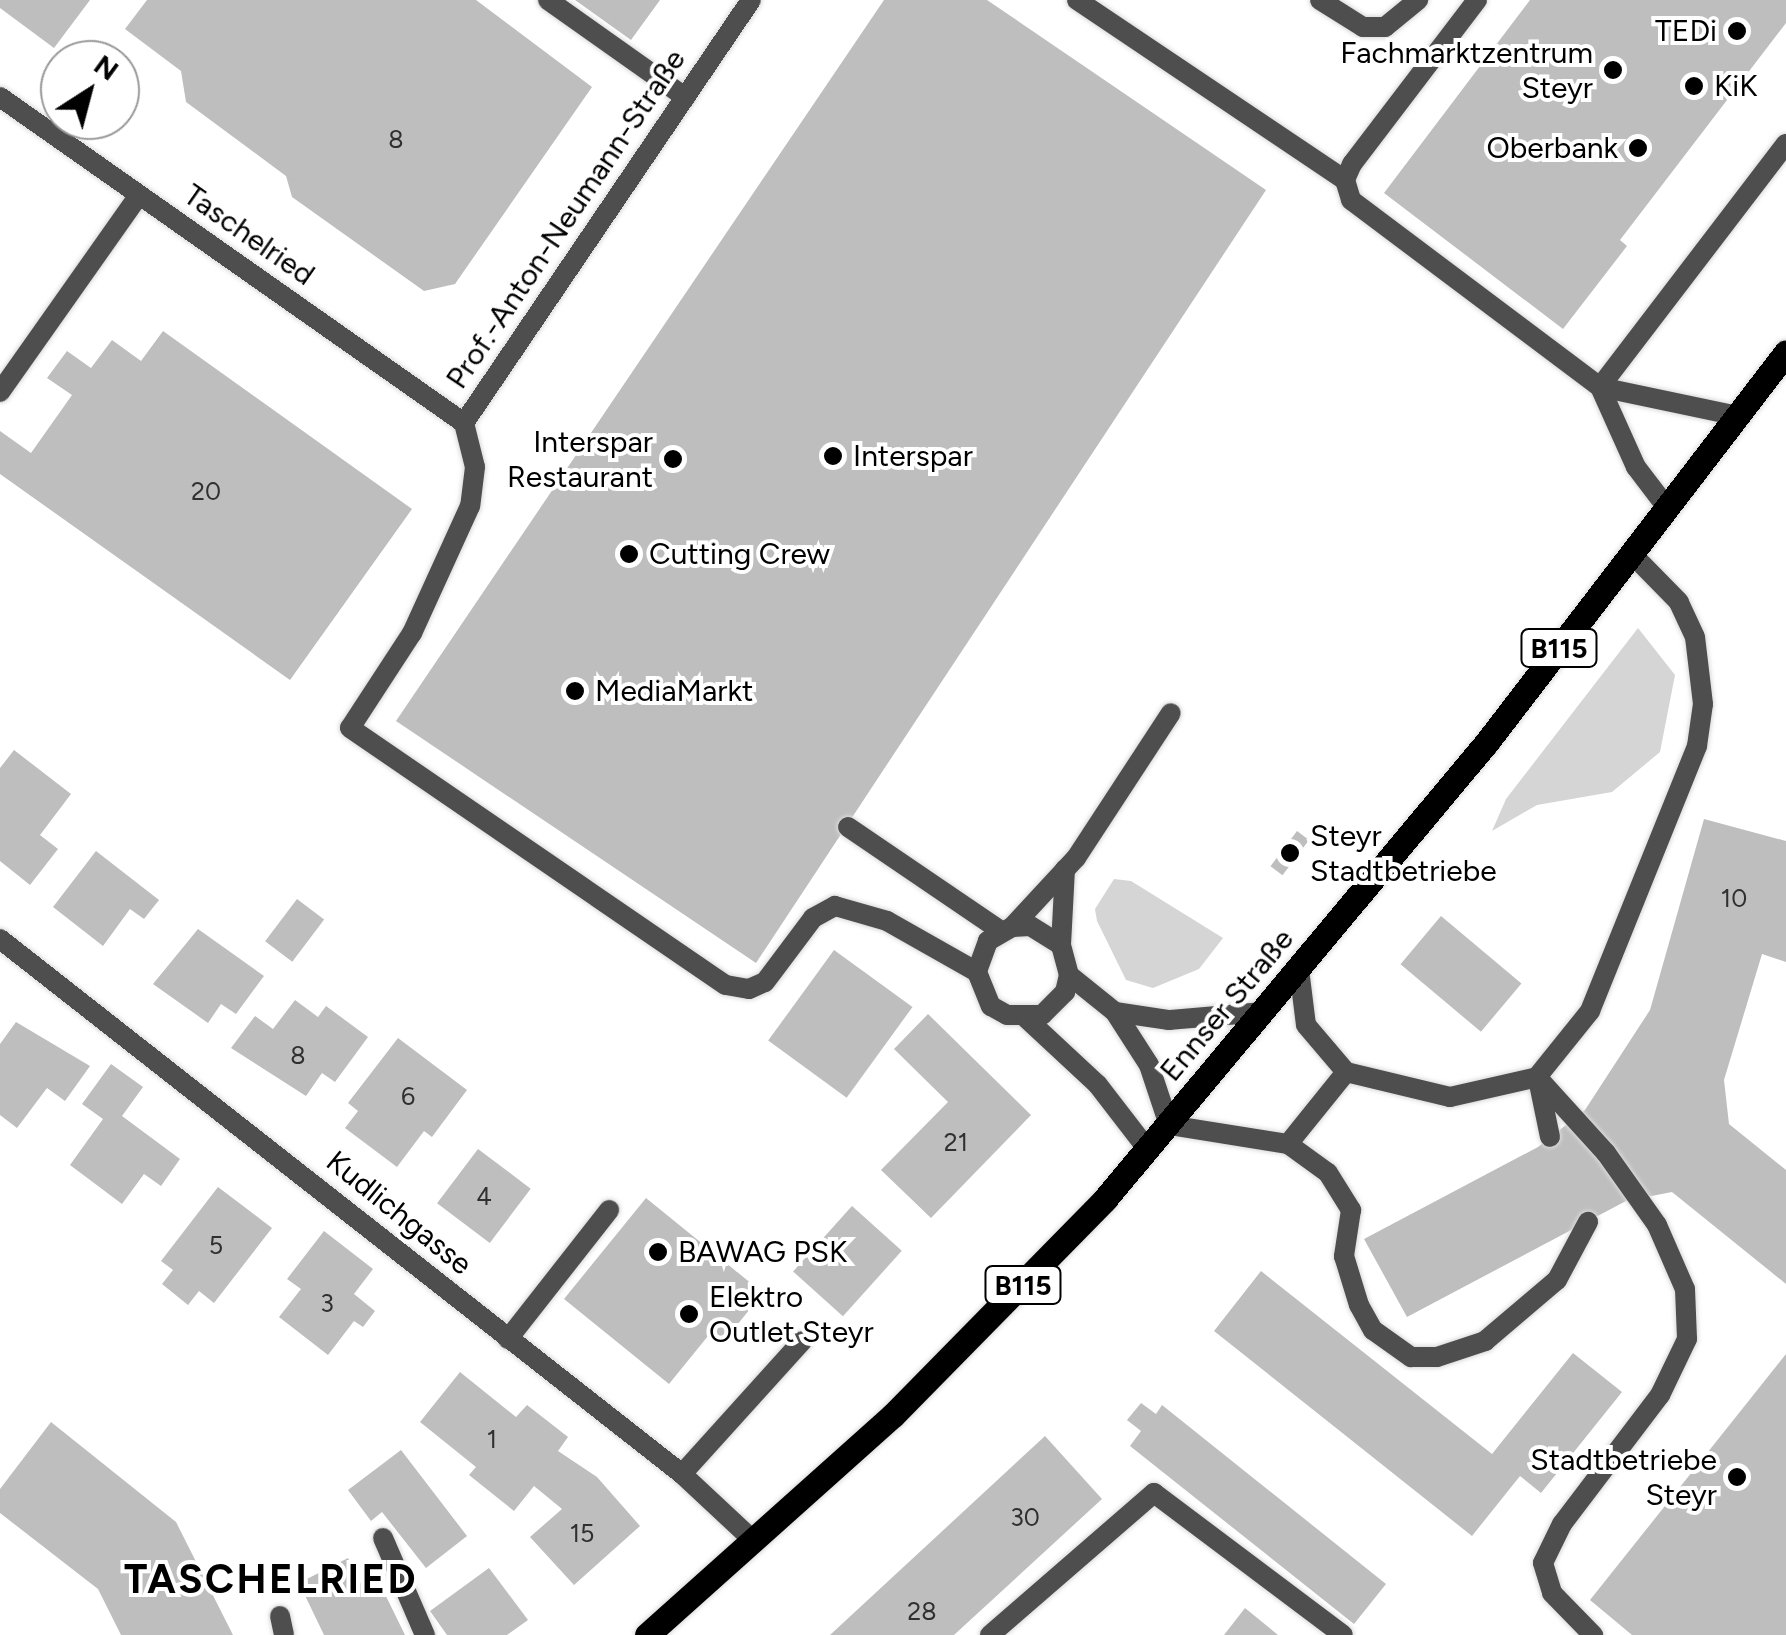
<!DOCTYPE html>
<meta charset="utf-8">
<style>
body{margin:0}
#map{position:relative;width:1786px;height:1635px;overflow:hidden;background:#fff;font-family:Figtree,sans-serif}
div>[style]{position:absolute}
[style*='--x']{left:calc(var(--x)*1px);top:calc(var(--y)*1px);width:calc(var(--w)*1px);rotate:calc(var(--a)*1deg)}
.green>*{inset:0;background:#d5d5d5}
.building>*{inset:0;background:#bebebe;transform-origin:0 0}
.roads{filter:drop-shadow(0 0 2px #dbdbdb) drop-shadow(0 0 2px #dbdbdb)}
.service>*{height:20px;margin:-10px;padding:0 10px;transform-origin:10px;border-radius:10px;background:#4e4e4e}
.minor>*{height:20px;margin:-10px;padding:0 10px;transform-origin:10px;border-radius:10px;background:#4e4e4e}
.primary>*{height:25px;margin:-12.5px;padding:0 12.5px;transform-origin:12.5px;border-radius:12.5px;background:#000}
.dots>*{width:28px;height:28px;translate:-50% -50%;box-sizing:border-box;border:5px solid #fff;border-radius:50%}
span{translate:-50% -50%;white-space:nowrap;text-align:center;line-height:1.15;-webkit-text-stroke:8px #fff;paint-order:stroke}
.number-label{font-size:25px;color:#303030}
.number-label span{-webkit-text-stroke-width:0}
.shield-label span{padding:2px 8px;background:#fff;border:2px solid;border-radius:8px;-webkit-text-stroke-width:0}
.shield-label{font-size:28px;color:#000;font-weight:700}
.poi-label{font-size:30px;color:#000}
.right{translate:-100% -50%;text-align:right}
.left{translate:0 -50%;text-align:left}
.street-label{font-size:30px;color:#000}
.district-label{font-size:40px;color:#000;font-weight:700;letter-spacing:2.5px}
.north{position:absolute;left:40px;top:40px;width:100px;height:100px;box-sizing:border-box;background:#fff;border:2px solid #999;border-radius:50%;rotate:36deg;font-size:28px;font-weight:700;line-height:40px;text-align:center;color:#000}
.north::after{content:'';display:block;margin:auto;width:35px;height:45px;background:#000;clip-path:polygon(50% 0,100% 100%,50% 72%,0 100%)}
</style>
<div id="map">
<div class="green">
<div style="clip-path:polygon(1638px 628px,1675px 675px,1660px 752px,1612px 792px,1537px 805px,1492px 831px,1506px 799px)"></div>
<div style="clip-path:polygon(1114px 879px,1131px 881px,1223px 938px,1199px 969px,1153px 988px,1126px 980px,1097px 921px,1095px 909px)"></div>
</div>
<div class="building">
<div style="clip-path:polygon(0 0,90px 0,54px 48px,0 8px)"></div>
<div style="clip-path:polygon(147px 0,476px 0,592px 87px,455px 284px,424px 291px,292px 197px,286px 176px,186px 102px,181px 71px,125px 29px)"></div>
<div style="clip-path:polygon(575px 0,660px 0,631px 40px)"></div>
<div style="clip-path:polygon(884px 0,987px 0,1266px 190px,756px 963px,396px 721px)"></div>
<div style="clip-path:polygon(1530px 0,1786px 0,1786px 23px,1620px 240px,1627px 246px,1563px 329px,1384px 193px)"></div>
<div style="clip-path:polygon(163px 331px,412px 509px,290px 680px,0 474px,0 431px,31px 453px,72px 395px,47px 378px,67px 351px,91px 368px,112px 340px,141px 361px)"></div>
<div style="clip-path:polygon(14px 750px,71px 794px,40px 835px,58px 849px,30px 885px,0 861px,0 768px)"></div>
<div style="clip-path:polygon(1704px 819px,1786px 841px,1786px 962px,1762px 954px,1724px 1080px,1729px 1124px,1786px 1170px,1786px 1284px,1672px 1192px,1626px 1201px,1407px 1317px,1364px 1239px,1538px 1147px,1585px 1110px,1650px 1010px)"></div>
<div style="left:1297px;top:831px;width:15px;height:44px;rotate:37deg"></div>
<div style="clip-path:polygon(96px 851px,159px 900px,144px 919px,130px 909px,103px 946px,53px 907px)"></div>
<div style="left:297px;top:899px;width:34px;height:53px;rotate:37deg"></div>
<div style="left:1441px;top:916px;width:105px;height:63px;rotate:40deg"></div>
<div style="clip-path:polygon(198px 929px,264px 976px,236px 1014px,221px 1004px,208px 1023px,153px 984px)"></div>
<div style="left:834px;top:950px;width:97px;height:112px;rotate:36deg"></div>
<div style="clip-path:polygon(295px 1000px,318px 1017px,326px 1006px,368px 1037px,335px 1082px,322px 1073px,306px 1096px,231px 1048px,255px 1016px,273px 1029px)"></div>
<div style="clip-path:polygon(928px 1014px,1031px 1115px,931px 1218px,881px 1170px,948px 1102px,894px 1049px)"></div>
<div style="clip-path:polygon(16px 1022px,90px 1066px,65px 1101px,47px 1088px,17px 1128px,0 1115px,0 1044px)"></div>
<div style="clip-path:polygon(398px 1038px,467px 1090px,432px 1137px,424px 1131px,397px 1167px,345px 1128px,358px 1111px,348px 1103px)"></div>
<div style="clip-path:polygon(111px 1064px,143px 1087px,122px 1116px,180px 1159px,161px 1186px,144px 1174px,122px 1204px,70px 1165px,103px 1119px,82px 1104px)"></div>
<div style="left:478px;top:1149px;width:66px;height:68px;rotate:37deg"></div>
<div style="clip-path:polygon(218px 1187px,272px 1228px,214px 1303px,199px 1291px,188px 1305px,162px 1284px,173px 1270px,161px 1261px)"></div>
<div style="clip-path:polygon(646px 1198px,763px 1293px,720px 1346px,708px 1336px,669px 1384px,564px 1299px)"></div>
<div style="left:852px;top:1206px;width:67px;height:88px;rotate:42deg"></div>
<div style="clip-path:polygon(324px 1231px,373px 1269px,354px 1294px,375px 1311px,363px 1327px,354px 1321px,328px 1355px,279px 1317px,301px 1289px,287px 1279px)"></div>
<div style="clip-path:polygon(1261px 1271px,1492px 1454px,1573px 1353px,1622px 1392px,1541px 1493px,1520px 1476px,1472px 1536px,1214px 1331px)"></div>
<div style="clip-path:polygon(1786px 1354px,1786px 1635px,1632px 1635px,1590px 1600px)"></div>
<div style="clip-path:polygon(460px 1372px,516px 1417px,527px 1405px,568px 1437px,558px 1451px,597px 1477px,640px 1526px,574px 1585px,530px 1537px,562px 1509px,534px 1486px,514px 1511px,469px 1475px,476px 1467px,420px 1422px)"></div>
<div style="clip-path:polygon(1141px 1403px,1156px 1414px,1162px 1405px,1386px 1584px,1354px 1624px,1130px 1446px,1141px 1431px,1127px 1420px)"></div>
<div style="clip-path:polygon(51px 1422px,176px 1522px,233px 1635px,121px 1635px,98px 1589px,0 1513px,0 1489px)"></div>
<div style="clip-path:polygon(1045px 1436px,1102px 1499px,954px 1635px,830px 1635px)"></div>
<div style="clip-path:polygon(401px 1450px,467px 1536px,426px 1568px,382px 1512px,371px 1521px,348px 1490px)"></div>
<div style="clip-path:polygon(348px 1558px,367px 1596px,382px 1588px,405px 1635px,324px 1635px,299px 1583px)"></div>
<div style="clip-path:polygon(489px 1568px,528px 1620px,507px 1635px,447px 1635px,430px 1611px)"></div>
<div style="clip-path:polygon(1245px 1608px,1278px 1635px,1224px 1635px)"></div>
</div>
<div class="roads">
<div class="service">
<div style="--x:548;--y:0;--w:168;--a:35.3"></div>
<div style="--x:1077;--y:0;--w:323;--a:33.9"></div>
<div style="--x:1320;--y:0;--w:51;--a:32.1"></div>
<div style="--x:1363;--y:27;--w:22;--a:0"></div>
<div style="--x:1385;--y:27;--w:43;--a:-39.3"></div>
<div style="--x:1477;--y:0;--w:206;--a:127.3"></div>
<div style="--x:1352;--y:164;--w:17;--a:114"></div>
<div style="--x:1345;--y:180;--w:21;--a:73"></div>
<div style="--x:1351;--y:200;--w:311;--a:36.9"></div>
<div style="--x:1600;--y:387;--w:141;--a:11.9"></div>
<div style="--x:1600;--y:387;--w:306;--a:-52.6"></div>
<div style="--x:1600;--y:387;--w:88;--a:65.8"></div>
<div style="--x:1636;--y:467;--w:53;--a:52.7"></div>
<div style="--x:0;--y:392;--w:241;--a:-54.8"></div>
<div style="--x:464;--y:423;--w:45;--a:76"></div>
<div style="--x:475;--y:467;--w:39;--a:97"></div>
<div style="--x:470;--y:506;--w:140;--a:114.5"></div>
<div style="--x:412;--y:633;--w:113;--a:123.1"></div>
<div style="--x:350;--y:728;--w:455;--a:34.4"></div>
<div style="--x:726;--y:985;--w:23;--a:10"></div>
<div style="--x:749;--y:989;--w:17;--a:-24"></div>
<div style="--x:765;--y:982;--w:80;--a:-53.1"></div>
<div style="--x:813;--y:918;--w:25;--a:-29"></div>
<div style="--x:835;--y:906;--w:54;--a:16.1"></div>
<div style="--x:887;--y:921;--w:103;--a:29.5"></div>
<div style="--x:977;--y:972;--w:37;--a:68"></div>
<div style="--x:991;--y:1006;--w:18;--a:29"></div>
<div style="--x:1007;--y:1015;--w:35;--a:0"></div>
<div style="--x:1042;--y:1015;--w:33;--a:-45"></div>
<div style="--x:1065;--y:992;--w:17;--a:-77"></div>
<div style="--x:1069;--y:975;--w:31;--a:-105"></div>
<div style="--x:1061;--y:945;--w:36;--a:-148"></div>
<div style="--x:1030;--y:926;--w:18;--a:177"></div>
<div style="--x:1012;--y:927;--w:28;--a:150"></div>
<div style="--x:988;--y:941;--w:33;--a:110"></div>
<div style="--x:848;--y:827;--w:185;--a:34.2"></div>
<div style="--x:1012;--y:927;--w:94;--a:-47.2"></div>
<div style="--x:1076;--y:858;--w:173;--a:-56.8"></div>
<div style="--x:1061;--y:945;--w:76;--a:-87"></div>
<div style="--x:1299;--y:969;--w:56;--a:82.9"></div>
<div style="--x:1306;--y:1025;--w:62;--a:49.6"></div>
<div style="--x:1346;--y:1072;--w:107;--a:13.5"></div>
<div style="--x:1450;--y:1097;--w:89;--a:-12.9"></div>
<div style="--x:1537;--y:1077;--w:85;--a:-51.2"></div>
<div style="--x:1590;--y:1011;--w:286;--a:-68"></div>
<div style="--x:1697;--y:746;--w:42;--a:-81.9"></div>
<div style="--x:1703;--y:704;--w:67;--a:-96.8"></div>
<div style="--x:1695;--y:637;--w:38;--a:-115"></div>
<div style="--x:1679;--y:602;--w:67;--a:-134.4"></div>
<div style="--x:1069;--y:975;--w:59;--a:38.8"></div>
<div style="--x:1115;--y:1012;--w:63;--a:57.3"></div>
<div style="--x:1149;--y:1065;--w:63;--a:71.6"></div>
<div style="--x:1169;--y:1125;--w:121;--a:9.1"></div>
<div style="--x:1288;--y:1144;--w:49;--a:35.9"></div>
<div style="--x:1328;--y:1173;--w:44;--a:58.1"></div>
<div style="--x:1351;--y:1210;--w:47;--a:98.7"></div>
<div style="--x:1344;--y:1256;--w:51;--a:73"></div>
<div style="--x:1359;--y:1305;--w:29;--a:61"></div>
<div style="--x:1373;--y:1330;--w:47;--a:35.4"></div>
<div style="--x:1411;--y:1357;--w:26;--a:0"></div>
<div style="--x:1437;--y:1357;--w:51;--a:-18.4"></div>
<div style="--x:1485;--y:1341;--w:94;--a:-40.3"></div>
<div style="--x:1557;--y:1280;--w:66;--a:-61.9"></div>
<div style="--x:1115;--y:1012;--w:55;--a:8.4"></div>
<div style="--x:1169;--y:1020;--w:93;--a:-4.9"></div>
<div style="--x:1026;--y:1018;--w:98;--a:42.9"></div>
<div style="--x:1098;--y:1085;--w:82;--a:52.4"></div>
<div style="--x:1537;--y:1077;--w:103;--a:47.8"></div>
<div style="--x:1606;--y:1153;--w:88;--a:54.7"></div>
<div style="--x:1657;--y:1225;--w:70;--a:66.4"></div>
<div style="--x:1685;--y:1289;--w:50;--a:87.7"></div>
<div style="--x:1687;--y:1339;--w:62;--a:115.7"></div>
<div style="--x:1660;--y:1395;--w:162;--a:127.2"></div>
<div style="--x:1562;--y:1524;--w:43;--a:116"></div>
<div style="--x:1543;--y:1563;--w:31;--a:73"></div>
<div style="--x:1552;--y:1593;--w:59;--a:45.7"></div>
<div style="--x:1538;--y:1079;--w:59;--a:78.3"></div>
<div style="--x:1288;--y:1144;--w:92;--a:-51.1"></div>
<div style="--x:508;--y:1339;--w:164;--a:-51.9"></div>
<div style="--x:682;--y:1474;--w:179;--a:-47.9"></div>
<div style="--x:383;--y:1538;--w:106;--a:66.6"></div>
<div style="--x:280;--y:1616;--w:19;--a:78"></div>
<div style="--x:990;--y:1635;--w:217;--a:-40.9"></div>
<div style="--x:1154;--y:1493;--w:236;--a:36.9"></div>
</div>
<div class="minor">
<div style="--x:0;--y:97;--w:567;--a:35.09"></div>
<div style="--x:464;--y:423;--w:511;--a:-55.84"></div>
<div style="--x:0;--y:939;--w:867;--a:38.11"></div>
<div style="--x:682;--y:1474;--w:100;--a:43"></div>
</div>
<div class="primary">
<div style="--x:647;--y:1635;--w:330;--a:-41.8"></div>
<div style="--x:893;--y:1415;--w:303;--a:-45.5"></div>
<div style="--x:1105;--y:1199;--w:596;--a:-50.11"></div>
<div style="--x:1487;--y:742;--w:491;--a:-52.5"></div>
</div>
</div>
<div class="dots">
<div style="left:1737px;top:31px;background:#000"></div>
<div style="left:1613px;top:70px;background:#000"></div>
<div style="left:1694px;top:86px;background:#000"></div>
<div style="left:1638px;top:148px;background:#000"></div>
<div style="left:833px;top:456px;background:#000"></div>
<div style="left:673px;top:459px;background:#000"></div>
<div style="left:629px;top:554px;background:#000"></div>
<div style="left:575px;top:691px;background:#000"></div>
<div style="left:1290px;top:853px;background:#000"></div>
<div style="left:658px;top:1252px;background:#000"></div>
<div style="left:689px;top:1314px;background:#000"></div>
<div style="left:1737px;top:1477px;background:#000"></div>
</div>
<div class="number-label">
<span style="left:396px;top:139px">8</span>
<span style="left:206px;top:491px">20</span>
<span style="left:1734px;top:898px">10</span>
<span style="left:298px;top:1055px">8</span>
<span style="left:408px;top:1096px">6</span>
<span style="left:956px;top:1142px">21</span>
<span style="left:484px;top:1196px">4</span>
<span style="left:216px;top:1245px">5</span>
<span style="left:327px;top:1303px">3</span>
<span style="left:492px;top:1439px">1</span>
<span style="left:1025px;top:1517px">30</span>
<span style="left:582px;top:1533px">15</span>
<span style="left:922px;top:1611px">28</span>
</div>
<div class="shield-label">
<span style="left:1559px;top:648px">B115</span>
<span style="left:1023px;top:1285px">B115</span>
</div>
<div class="poi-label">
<span class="right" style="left:1717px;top:31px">TEDi</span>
<span class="right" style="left:1593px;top:70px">Fachmarktzentrum<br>Steyr</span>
<span class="left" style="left:1714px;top:86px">KiK</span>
<span class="right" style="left:1618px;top:148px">Oberbank</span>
<span class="right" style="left:653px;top:459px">Interspar<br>Restaurant</span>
<span class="left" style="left:853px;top:456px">Interspar</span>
<span class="left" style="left:649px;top:554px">Cutting Crew</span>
<span class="left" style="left:595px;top:691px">MediaMarkt</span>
<span class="left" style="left:1310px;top:853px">Steyr<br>Stadtbetriebe</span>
<span class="left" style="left:678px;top:1252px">BAWAG PSK</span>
<span class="left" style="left:709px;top:1314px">Elektro<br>Outlet Steyr</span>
<span class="right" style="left:1717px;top:1477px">Stadtbetriebe<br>Steyr</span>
</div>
<div class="street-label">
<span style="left:566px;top:219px;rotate:-56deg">Prof.-Anton-Neumann-Straße</span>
<span style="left:249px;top:235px;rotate:35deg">Taschelried</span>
<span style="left:1227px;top:1005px;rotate:-50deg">Ennser Straße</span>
<span style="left:399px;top:1213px;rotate:39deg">Kudlichgasse</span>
</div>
<div class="district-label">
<span style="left:271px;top:1579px">TASCHELRIED</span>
</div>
<div class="north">N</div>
</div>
